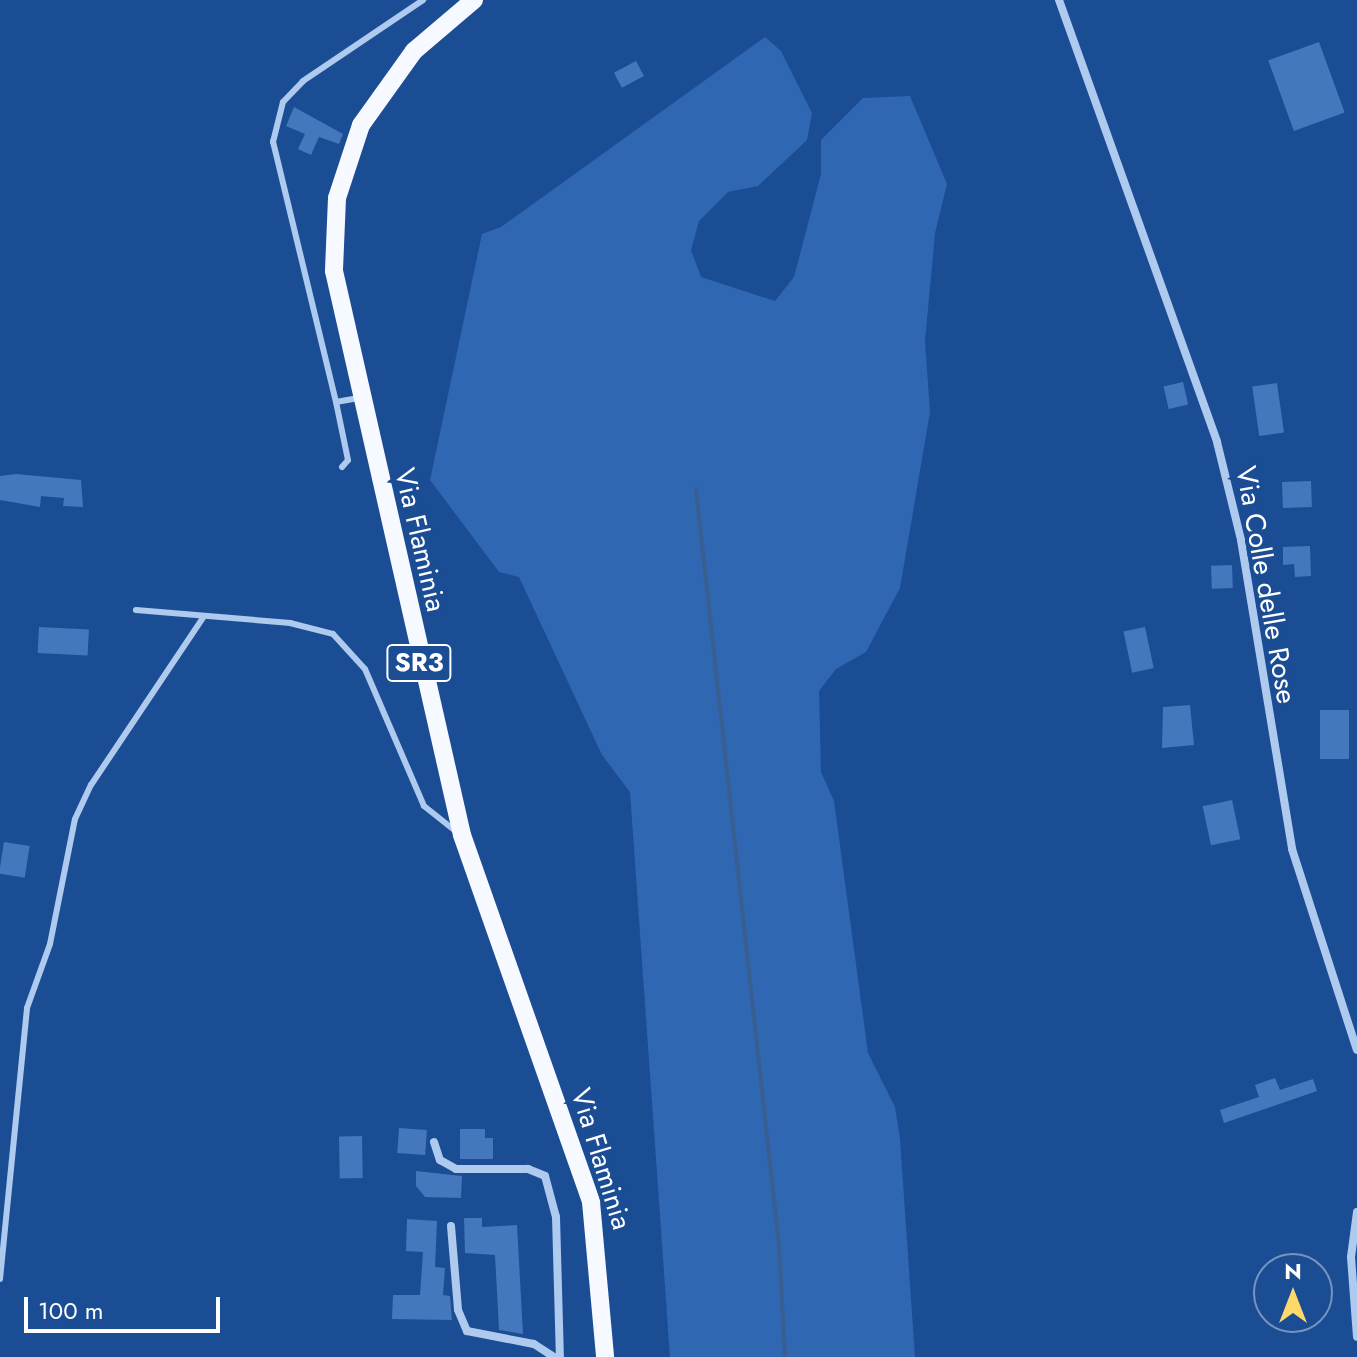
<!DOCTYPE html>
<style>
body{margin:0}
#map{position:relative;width:1357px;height:1357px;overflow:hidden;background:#1b4d95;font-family:Jost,sans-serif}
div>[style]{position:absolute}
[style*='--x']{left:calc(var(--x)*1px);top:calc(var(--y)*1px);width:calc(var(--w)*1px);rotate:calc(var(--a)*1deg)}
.green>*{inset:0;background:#2f67b3}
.stream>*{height:4px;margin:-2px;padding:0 2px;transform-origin:2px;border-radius:2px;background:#3a5e92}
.building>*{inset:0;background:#4477bc;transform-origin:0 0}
.service>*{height:6px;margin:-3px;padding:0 3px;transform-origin:3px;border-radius:3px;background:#aecaef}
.minor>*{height:8px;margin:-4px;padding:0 4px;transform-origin:4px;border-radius:4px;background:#aecaef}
.primary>*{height:18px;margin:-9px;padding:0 9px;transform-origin:9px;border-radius:9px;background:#f6f9ff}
span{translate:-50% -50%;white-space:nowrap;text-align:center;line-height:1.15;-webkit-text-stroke:8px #1b4d95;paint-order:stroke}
.shield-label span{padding:2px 6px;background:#1b4d95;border:2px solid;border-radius:6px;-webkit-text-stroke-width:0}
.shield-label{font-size:26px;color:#fff;font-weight:700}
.street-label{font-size:28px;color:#fff}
.north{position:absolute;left:1253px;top:1253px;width:80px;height:80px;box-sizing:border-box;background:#1b4d95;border:2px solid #7694bf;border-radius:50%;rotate:0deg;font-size:22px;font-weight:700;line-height:32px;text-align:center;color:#fff}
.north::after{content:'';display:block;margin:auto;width:28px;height:36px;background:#ffd86c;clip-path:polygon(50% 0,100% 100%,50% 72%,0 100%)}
.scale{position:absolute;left:24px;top:1297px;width:196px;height:36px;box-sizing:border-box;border:4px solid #fff;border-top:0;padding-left:10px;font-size:24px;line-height:28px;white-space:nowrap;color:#fff;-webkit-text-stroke:6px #1b4d95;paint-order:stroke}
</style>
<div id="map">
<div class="green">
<div style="clip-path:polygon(765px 37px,781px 51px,812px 113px,807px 140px,758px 186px,728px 192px,699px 221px,691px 250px,701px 277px,775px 301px,794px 277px,821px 174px,821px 140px,863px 98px,910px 96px,947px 184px,935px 233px,925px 341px,930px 412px,900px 588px,866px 652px,836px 669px,819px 691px,821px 772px,834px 801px,868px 1053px,895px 1107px,900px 1139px,915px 1357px,670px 1357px,630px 792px,602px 755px,519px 577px,499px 572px,430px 480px,482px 234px,501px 227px)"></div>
</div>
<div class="stream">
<div style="--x:696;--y:489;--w:762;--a:83.74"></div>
<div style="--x:779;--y:1246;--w:111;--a:86.9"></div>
</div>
<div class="building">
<div style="left:1319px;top:42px;width:75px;height:54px;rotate:70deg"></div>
<div style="left:636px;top:61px;width:17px;height:25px;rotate:62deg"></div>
<div style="clip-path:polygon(294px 107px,343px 134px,339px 144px,319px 137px,311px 155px,298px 149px,305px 134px,286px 126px)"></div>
<div style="left:1183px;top:382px;width:23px;height:20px;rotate:77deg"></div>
<div style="left:1277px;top:383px;width:50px;height:25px;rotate:82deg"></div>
<div style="clip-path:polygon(16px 474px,81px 480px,83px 507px,63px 506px,64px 498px,41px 496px,40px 507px,0 500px,0 476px)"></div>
<div style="left:1311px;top:481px;width:26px;height:29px;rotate:88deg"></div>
<div style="clip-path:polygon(1310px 546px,1311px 576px,1295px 577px,1294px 564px,1283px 565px,1283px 547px)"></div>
<div style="left:1232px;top:565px;width:23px;height:21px;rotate:88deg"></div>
<div style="left:39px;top:627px;width:50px;height:26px;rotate:3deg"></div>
<div style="left:1145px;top:627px;width:42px;height:22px;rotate:78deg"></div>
<div style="clip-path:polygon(1190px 705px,1194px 745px,1162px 748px,1163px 707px)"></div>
<div style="left:1349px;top:710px;width:49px;height:29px;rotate:90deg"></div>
<div style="left:1232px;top:800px;width:40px;height:30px;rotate:78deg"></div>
<div style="left:4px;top:842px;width:26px;height:32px;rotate:9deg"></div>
<div style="clip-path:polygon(1275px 1078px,1280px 1090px,1313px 1079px,1317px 1091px,1224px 1123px,1220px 1110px,1259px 1097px,1255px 1085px)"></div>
<div style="left:399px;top:1128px;width:28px;height:25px;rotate:4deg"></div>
<div style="clip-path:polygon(460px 1129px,485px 1129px,485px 1138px,493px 1138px,493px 1159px,460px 1159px)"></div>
<div style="left:362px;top:1136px;width:42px;height:23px;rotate:89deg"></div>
<div style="clip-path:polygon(416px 1171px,462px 1176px,461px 1198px,425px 1197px,416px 1186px)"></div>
<div style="clip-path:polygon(464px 1218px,482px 1218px,482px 1227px,517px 1225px,523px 1334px,499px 1330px,495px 1255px,465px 1253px)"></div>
<div style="clip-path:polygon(407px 1219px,437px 1221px,435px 1267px,445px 1268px,443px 1295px,450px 1296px,452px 1320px,392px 1319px,393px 1295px,420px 1295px,423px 1252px,406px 1251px)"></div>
</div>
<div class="service">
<div style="--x:336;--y:402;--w:268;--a:-103.6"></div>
<div style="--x:273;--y:142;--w:41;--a:-76"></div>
<div style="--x:283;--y:102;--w:29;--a:-46"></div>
<div style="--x:303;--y:81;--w:145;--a:-34"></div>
<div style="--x:342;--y:467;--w:9;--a:-49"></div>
<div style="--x:348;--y:460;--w:59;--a:-101.7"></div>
<div style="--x:336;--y:402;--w:23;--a:-10"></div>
<div style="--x:136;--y:610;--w:155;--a:4.8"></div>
<div style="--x:290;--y:623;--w:44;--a:14.3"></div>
<div style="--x:333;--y:634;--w:47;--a:47.6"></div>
<div style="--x:365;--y:669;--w:149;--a:66.7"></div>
<div style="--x:424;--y:806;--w:43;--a:38.5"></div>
<div style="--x:0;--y:1279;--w:272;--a:-84.3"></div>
<div style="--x:27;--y:1008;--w:68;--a:-70.2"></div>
<div style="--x:50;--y:944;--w:127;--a:-78.7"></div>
<div style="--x:75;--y:819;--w:38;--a:-65"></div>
<div style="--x:91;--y:785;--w:203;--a:-56.2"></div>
</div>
<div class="minor">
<div style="--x:1059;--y:0;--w:469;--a:70.3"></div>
<div style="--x:1217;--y:442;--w:101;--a:76.2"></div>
<div style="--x:1241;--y:540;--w:313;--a:80.6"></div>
<div style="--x:1292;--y:849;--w:211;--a:72.1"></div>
<div style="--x:434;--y:1142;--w:19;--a:72"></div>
<div style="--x:440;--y:1160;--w:18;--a:29"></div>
<div style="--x:456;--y:1169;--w:72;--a:0"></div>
<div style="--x:528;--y:1169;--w:18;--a:22"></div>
<div style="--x:545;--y:1176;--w:42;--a:75"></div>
<div style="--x:556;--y:1217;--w:140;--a:88.4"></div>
<div style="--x:1357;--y:1212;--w:45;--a:97.6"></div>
<div style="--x:1351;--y:1257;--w:80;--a:85.7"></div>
<div style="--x:451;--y:1226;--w:84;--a:85.2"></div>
<div style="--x:458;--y:1310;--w:23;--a:67"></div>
<div style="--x:467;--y:1331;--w:68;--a:11"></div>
<div style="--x:534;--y:1344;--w:24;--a:33"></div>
</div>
<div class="primary">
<div style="--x:474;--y:0;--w:79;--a:139.6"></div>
<div style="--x:414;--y:51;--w:91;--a:125.6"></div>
<div style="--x:361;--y:125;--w:77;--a:108.2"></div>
<div style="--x:337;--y:198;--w:73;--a:92.4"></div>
<div style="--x:334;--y:271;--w:578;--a:77.21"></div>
<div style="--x:462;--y:835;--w:389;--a:70.6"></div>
<div style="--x:591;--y:1202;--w:156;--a:84.8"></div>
</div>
<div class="shield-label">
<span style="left:419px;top:663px">SR3</span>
</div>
<div class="street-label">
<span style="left:420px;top:540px;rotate:77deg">Via Flaminia</span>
<span style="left:1266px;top:585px;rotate:80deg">Via Colle delle Rose</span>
<span style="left:601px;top:1159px;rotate:73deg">Via Flaminia</span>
</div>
<div class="north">N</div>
<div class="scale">100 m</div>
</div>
